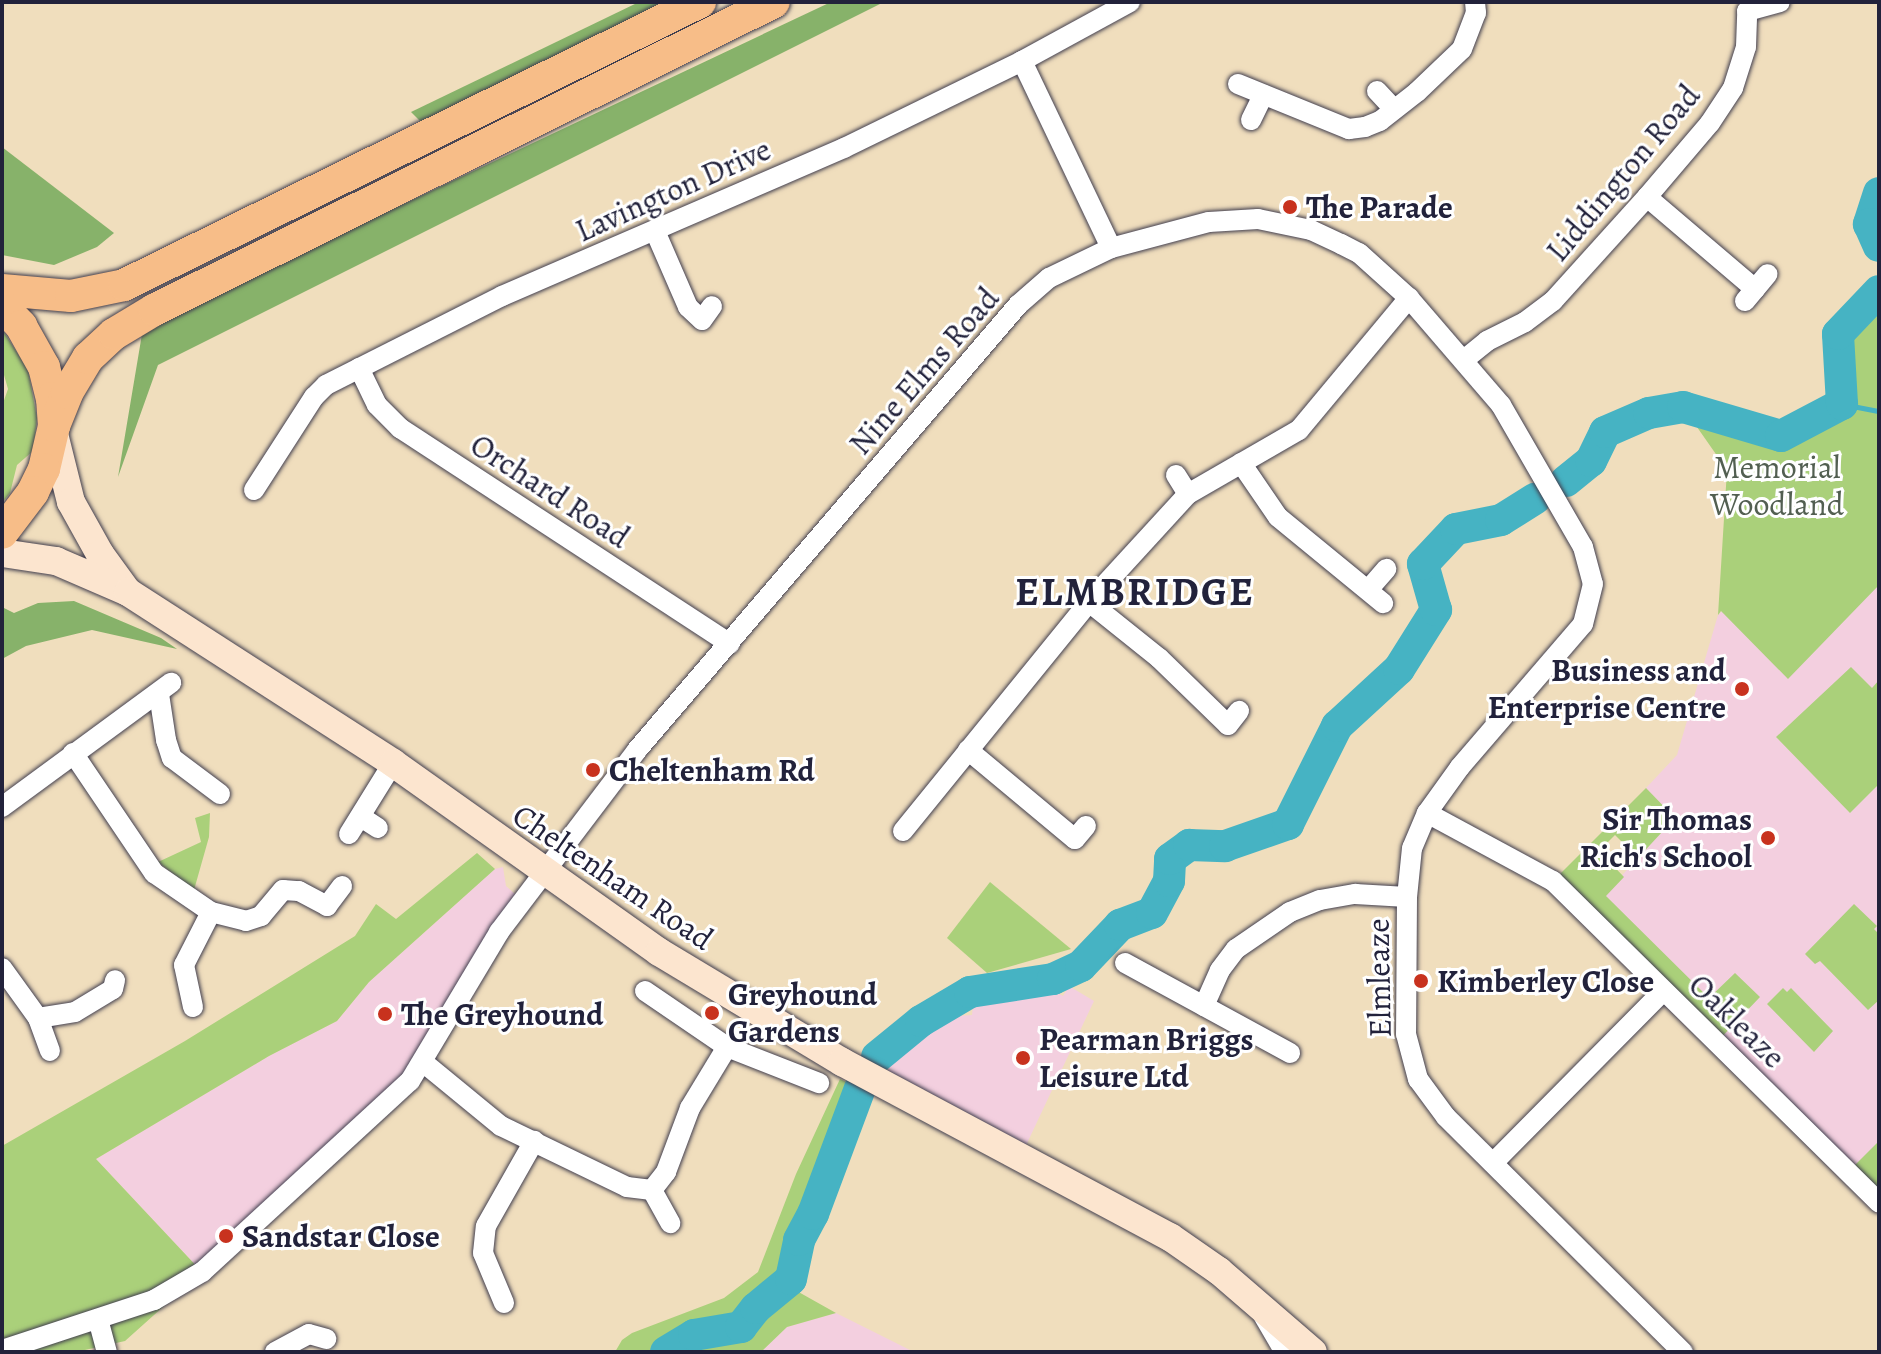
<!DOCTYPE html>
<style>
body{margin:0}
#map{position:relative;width:1881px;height:1354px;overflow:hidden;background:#f0debd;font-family:Alegreya,serif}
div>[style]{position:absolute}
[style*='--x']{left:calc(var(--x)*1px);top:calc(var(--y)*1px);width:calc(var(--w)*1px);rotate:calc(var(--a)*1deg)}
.built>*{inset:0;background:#f3cfdf}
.green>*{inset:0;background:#aad07a}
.forest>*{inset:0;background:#87b26a}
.stream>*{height:5px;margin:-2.5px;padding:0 2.5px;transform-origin:2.5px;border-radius:2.5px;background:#46b3c3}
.river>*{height:32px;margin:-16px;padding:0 16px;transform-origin:16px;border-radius:16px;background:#46b3c3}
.roads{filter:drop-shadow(0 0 2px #413e4e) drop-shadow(0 0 2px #413e4e)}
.minor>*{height:20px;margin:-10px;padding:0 10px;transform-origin:10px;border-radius:10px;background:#fff}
.tertiary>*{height:24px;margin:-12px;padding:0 12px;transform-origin:12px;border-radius:12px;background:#fff}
.secondary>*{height:28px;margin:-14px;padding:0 14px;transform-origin:14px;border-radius:14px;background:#fce5cf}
.trunk>*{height:32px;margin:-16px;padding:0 16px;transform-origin:16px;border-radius:16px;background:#f7bd88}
.dots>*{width:22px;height:22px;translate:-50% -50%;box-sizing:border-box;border:4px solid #fff;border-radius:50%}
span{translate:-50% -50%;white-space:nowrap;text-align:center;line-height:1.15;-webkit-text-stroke:6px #fff;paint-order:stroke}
.street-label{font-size:32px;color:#22223b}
.poi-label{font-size:32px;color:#22223b;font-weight:700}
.left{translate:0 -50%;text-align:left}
.right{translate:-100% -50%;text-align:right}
.park-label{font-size:32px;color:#525f51}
.district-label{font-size:40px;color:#22223b;font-weight:700;letter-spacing:2px}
.frame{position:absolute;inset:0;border:4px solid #22223b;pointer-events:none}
</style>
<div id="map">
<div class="built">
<div style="clip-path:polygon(1879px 458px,1879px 1204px,1587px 914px,1674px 818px,1646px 788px,1677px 755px,1718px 615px)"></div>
<div style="clip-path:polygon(503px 867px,506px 886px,524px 902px,423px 1062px,202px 1272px,96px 1159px,269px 1056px,337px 1021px,369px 982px,495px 869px)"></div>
<div style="clip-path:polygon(1042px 985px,1063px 996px,1069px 986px,1094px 1001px,1021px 1156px,879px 1081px,918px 1030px,939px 1017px,972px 1015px,974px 996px)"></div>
<div style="clip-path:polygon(836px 1313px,914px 1352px,761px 1352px,787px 1327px)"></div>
</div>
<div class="green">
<div style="clip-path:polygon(1879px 291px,1879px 585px,1788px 679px,1721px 611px,1718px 615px,1727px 470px,1683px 407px,1781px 436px,1842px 405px,1838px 334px)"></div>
<div style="clip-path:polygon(2px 329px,28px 370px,37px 418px,33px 451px,17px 465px,10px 493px,2px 503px,2px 406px,8px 389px,2px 368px)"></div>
<div style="clip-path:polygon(1851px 667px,1872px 688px,1879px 680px,1879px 784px,1850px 813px,1776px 737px)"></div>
<div style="clip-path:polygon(1646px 788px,1675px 818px,1638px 858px,1615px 835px,1599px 851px,1624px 877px,1606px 896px,1709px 998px,1735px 973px,1760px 997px,1716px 1043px,1553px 881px)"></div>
<div style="clip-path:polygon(210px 813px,209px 837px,194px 890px,158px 862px,201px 842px,195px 818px)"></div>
<div style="clip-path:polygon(477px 853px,495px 869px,369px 982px,337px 1021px,269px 1056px,96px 1159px,202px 1272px,125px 1341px,76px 1352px,2px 1352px,2px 1146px,185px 1041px,355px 936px,376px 904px,396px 919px)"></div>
<div style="clip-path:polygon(990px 882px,1071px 949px,987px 973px,947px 938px)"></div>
<div style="clip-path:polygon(1854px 904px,1877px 926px,1874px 929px,1879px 934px,1879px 1000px,1868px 1010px,1820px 961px,1815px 964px,1805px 954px)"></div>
<div style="clip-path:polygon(1783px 988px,1787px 992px,1791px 988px,1833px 1031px,1814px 1052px,1767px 1004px)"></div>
<div style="clip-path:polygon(840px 1079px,873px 1094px,795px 1290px,836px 1313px,787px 1327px,761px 1352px,615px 1352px,622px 1340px,632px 1333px,724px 1298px,758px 1272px,796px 1174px)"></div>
<div style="clip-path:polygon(1879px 1141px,1879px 1204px,1848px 1172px)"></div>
</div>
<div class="forest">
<div style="clip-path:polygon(639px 2px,672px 2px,424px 125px,411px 112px)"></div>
<div style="clip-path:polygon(831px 2px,884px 2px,158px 365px,118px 477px,142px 334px,243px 280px)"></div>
<div style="clip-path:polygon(2px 147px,114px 233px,97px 247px,54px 265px,2px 255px)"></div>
<div style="clip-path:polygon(74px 601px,161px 638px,177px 649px,92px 630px,26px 646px,2px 659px,2px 607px,14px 613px,38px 603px)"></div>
</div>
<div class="stream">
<div style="--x:1842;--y:404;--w:38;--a:11"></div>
</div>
<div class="river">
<div style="--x:1879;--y:193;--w:33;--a:108"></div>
<div style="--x:1869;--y:224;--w:24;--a:66"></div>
<div style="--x:1566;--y:481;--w:32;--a:-39"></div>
<div style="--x:1591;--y:461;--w:32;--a:-64"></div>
<div style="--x:1605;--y:432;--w:48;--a:-23.4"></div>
<div style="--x:1649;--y:413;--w:35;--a:-10"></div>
<div style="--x:1683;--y:407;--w:102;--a:16.5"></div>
<div style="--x:1781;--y:436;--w:69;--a:-27.7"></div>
<div style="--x:1842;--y:404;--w:70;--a:-93.3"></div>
<div style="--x:1838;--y:334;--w:59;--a:-46.4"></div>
<div style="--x:877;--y:1057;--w:57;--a:-39.3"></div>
<div style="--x:921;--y:1021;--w:57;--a:-30.6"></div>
<div style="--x:970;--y:992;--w:84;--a:-8.9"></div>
<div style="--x:1053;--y:979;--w:31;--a:-25"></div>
<div style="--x:1081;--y:966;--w:57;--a:-46.4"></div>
<div style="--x:1120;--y:925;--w:34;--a:-21"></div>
<div style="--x:1152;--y:913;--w:36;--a:-62"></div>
<div style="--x:1169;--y:881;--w:22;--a:-87"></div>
<div style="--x:1170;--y:859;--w:24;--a:-36"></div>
<div style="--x:1189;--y:845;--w:36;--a:2"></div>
<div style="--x:1225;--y:846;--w:67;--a:-19.2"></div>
<div style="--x:1288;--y:824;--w:110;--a:-63.4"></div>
<div style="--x:1337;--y:726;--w:84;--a:-42.6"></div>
<div style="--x:1399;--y:669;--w:70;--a:-57.9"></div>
<div style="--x:1436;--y:610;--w:48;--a:-105.8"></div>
<div style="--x:1423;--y:564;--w:48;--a:-46.7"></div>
<div style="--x:1456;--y:529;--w:46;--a:-11.3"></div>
<div style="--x:1501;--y:520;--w:40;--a:-32"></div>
<div style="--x:666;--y:1352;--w:33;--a:-31"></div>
<div style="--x:694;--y:1335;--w:48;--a:-9.7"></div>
<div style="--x:741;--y:1327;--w:24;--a:-52"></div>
<div style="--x:756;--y:1308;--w:45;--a:-39.6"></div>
<div style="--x:791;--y:1279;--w:40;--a:-78"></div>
<div style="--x:799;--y:1240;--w:30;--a:-62"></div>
<div style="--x:813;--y:1214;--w:134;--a:-69.5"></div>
</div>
<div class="roads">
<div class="minor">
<div style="--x:1022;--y:61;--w:207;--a:64.5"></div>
<div style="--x:1238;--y:84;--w:120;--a:22.1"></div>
<div style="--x:1349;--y:129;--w:16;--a:-7"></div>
<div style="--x:1365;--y:127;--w:16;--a:-22"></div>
<div style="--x:1380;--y:121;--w:47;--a:-38.1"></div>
<div style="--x:1417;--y:92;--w:62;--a:-43.7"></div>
<div style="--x:1462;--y:49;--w:39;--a:-69"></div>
<div style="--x:1476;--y:13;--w:11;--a:-95"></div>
<div style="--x:1377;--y:91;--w:25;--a:47"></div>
<div style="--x:1251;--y:120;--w:28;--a:-64"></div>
<div style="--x:1647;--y:197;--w:142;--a:40.4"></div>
<div style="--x:655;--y:231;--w:83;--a:66.5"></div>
<div style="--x:688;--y:307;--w:19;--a:43"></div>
<div style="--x:702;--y:320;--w:17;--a:-54"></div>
<div style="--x:1745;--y:301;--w:35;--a:-50"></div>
<div style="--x:1465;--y:359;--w:28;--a:-39"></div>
<div style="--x:1487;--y:341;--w:42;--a:-26.6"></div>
<div style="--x:1525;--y:322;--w:35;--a:-37"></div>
<div style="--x:1553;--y:301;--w:140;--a:-47.9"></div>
<div style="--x:1647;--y:197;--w:97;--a:-49.6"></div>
<div style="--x:1710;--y:123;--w:42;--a:-56.7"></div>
<div style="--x:1733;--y:88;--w:43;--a:-72.4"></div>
<div style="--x:1746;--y:47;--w:36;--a:-88"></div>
<div style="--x:1747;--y:11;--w:34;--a:-15"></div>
<div style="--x:359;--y:368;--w:41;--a:64.1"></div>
<div style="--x:377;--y:405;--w:33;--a:45"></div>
<div style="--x:400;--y:428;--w:394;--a:33.2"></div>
<div style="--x:1241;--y:463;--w:65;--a:55.6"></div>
<div style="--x:1278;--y:517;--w:136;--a:39.3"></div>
<div style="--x:1176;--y:475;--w:22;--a:58"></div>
<div style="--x:254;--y:490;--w:111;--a:-57.2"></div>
<div style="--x:314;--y:397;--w:17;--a:-45"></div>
<div style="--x:326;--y:385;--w:197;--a:-26.8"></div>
<div style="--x:502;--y:296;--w:373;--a:-23.4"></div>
<div style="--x:844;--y:148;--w:198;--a:-26"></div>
<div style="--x:1022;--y:61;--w:123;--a:-28.6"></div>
<div style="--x:1368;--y:590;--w:28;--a:-49"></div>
<div style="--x:1089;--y:602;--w:90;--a:38.7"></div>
<div style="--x:1159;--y:658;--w:96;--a:44.2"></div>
<div style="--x:1228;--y:725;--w:18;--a:-52"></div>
<div style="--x:159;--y:694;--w:47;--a:81.3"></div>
<div style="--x:166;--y:740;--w:19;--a:72"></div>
<div style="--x:172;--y:758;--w:60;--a:36.9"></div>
<div style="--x:968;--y:750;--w:139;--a:39.8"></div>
<div style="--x:1075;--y:839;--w:17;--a:-50"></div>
<div style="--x:73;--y:753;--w:145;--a:56"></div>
<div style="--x:154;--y:873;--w:69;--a:34.4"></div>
<div style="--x:211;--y:912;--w:36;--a:14"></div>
<div style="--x:246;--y:921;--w:16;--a:-18"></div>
<div style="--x:261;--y:916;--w:34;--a:-50"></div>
<div style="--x:283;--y:890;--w:16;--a:4"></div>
<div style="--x:299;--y:891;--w:32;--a:28"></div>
<div style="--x:327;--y:906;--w:25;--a:-53"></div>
<div style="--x:2;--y:807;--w:210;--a:-36.3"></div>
<div style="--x:1427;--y:813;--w:143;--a:28.4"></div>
<div style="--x:1553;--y:881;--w:458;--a:44.6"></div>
<div style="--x:361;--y:817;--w:20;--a:33"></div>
<div style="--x:903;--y:831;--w:295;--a:-50.9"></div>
<div style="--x:1089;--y:602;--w:147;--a:-47.5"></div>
<div style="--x:1188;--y:494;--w:128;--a:-30"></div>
<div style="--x:1299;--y:430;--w:172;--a:-50.2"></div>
<div style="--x:349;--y:834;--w:84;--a:-58.2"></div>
<div style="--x:1125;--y:963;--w:188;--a:28.6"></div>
<div style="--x:2;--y:968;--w:62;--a:54.2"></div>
<div style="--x:38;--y:1018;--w:35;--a:70"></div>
<div style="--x:645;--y:991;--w:99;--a:34.3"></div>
<div style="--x:727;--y:1047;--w:99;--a:21.4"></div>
<div style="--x:1204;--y:1006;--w:39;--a:-66"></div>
<div style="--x:1220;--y:970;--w:26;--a:-53"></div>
<div style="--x:1236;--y:949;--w:65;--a:-34.4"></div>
<div style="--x:1290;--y:912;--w:32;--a:-22"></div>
<div style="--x:1320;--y:900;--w:36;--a:-10"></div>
<div style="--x:1355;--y:894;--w:52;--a:3.3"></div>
<div style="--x:193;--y:1007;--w:43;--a:-102.1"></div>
<div style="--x:184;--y:965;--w:59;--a:-63"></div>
<div style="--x:38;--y:1018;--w:37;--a:-9"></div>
<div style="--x:75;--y:1012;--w:44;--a:-31.2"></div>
<div style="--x:113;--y:989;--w:9;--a:-77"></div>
<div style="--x:423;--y:1062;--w:101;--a:39.4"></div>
<div style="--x:501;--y:1126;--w:140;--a:25.8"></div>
<div style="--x:627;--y:1187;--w:25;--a:7"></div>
<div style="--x:1493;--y:1163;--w:242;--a:-45.3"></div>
<div style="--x:652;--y:1190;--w:23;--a:-52"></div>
<div style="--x:666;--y:1172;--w:68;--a:-69.4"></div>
<div style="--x:690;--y:1108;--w:71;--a:-58.8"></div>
<div style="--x:652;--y:1190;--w:38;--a:61"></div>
<div style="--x:504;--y:1303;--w:54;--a:-112.8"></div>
<div style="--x:483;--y:1253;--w:27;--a:-84"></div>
<div style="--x:486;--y:1226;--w:98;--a:-60.5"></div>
<div style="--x:98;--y:1319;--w:34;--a:75"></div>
<div style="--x:2;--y:1350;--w:160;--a:-18.2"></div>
<div style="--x:154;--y:1300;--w:56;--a:-30.3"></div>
<div style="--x:202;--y:1272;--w:282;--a:-42.6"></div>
<div style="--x:410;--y:1081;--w:174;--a:-59.1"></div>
<div style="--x:499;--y:932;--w:228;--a:-52.8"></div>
<div style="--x:637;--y:750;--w:586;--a:-49.43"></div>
<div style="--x:1018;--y:305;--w:41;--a:-41.1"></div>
<div style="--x:1049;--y:278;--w:69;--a:-25.8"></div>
<div style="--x:1111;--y:248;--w:101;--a:-14.9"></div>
<div style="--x:1209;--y:222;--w:49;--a:-3.5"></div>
<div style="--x:1258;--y:219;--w:54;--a:11.7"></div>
<div style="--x:1311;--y:230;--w:33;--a:25"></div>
<div style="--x:1341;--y:244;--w:20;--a:27"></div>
<div style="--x:1359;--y:253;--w:67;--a:42"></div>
<div style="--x:1409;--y:298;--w:141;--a:49.3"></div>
<div style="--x:1501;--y:405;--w:164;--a:60"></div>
<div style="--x:1583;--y:547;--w:38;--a:75"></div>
<div style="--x:1593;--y:584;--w:41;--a:104"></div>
<div style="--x:1583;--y:624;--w:189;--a:130.7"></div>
<div style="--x:1460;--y:767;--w:57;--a:125.7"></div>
<div style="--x:1427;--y:813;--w:38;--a:113"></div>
<div style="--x:1412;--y:848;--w:49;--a:95.8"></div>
<div style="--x:1407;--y:897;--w:137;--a:90.4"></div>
<div style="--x:1406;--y:1034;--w:47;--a:75.1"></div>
<div style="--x:1418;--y:1079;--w:47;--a:53.6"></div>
<div style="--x:1446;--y:1117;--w:334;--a:44.8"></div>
<div style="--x:275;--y:1352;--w:38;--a:-28"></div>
<div style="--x:309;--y:1334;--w:18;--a:16"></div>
</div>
<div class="tertiary">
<div style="--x:1266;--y:1316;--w:42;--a:59.7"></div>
</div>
<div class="secondary">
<div style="--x:54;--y:434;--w:70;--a:76"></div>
<div style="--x:71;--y:502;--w:60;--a:60.9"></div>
<div style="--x:100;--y:554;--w:46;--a:53.9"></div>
<div style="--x:2;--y:553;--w:55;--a:8.4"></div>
<div style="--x:56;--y:561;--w:78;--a:23.3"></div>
<div style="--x:128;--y:592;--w:315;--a:32.8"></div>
<div style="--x:393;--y:763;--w:326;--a:35.4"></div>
<div style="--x:659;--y:952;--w:214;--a:31"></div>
<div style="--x:842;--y:1062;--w:372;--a:28.1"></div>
<div style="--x:1170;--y:1237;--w:60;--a:34.8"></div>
<div style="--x:1219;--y:1271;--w:124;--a:40.8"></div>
</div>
<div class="trunk">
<div style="--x:2;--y:290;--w:69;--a:5"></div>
<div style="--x:71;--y:296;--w:54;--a:-11.7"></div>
<div style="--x:124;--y:285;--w:642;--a:-26.17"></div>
<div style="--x:2;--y:306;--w:28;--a:46"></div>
<div style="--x:21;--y:326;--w:47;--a:60.7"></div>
<div style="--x:44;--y:367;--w:32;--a:76"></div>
<div style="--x:52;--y:398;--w:28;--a:86"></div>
<div style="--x:54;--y:426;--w:44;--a:103.1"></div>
<div style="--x:44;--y:469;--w:25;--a:116"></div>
<div style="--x:33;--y:492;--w:51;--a:127.1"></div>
<div style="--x:54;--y:426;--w:35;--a:-68"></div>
<div style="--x:67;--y:393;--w:41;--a:-59"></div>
<div style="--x:88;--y:358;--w:35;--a:-43"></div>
<div style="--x:114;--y:334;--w:47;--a:-31"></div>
<div style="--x:154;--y:310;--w:692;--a:-26.42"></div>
</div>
</div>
<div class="dots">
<div style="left:1290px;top:207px;background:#c8321e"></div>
<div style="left:1742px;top:689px;background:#c8321e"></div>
<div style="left:593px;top:770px;background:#c8321e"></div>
<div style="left:1768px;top:838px;background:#c8321e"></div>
<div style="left:1421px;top:981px;background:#c8321e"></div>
<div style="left:712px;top:1013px;background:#c8321e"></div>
<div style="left:385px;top:1014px;background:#c8321e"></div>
<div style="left:1023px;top:1058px;background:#c8321e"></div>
<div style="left:226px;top:1236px;background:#c8321e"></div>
</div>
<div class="street-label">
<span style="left:1623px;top:173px;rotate:-50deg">Liddington Road</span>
<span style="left:673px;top:190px;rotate:-24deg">Lavington Drive</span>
<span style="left:924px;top:371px;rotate:-49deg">Nine Elms Road</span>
<span style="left:550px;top:491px;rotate:33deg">Orchard Road</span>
<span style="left:613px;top:877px;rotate:34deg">Cheltenham Road</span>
<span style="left:1379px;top:978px;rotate:-91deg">Elmleaze</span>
<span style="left:1737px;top:1021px;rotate:44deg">Oakleaze</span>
</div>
<div class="poi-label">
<span class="left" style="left:1306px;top:207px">The Parade</span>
<span class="right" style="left:1726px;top:689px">Business and<br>Enterprise Centre</span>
<span class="left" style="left:609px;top:770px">Cheltenham Rd</span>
<span class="right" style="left:1752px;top:838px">Sir Thomas<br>Rich's School</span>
<span class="left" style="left:1437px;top:981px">Kimberley Close</span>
<span class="left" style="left:728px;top:1013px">Greyhound<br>Gardens</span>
<span class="left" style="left:401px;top:1014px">The Greyhound</span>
<span class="left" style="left:1039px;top:1058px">Pearman Briggs<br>Leisure Ltd</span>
<span class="left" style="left:242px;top:1236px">Sandstar Close</span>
</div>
<div class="park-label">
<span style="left:1777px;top:486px">Memorial<br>Woodland</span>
</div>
<div class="district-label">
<span style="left:1135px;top:592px">ELMBRIDGE</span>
</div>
<div class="frame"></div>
</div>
